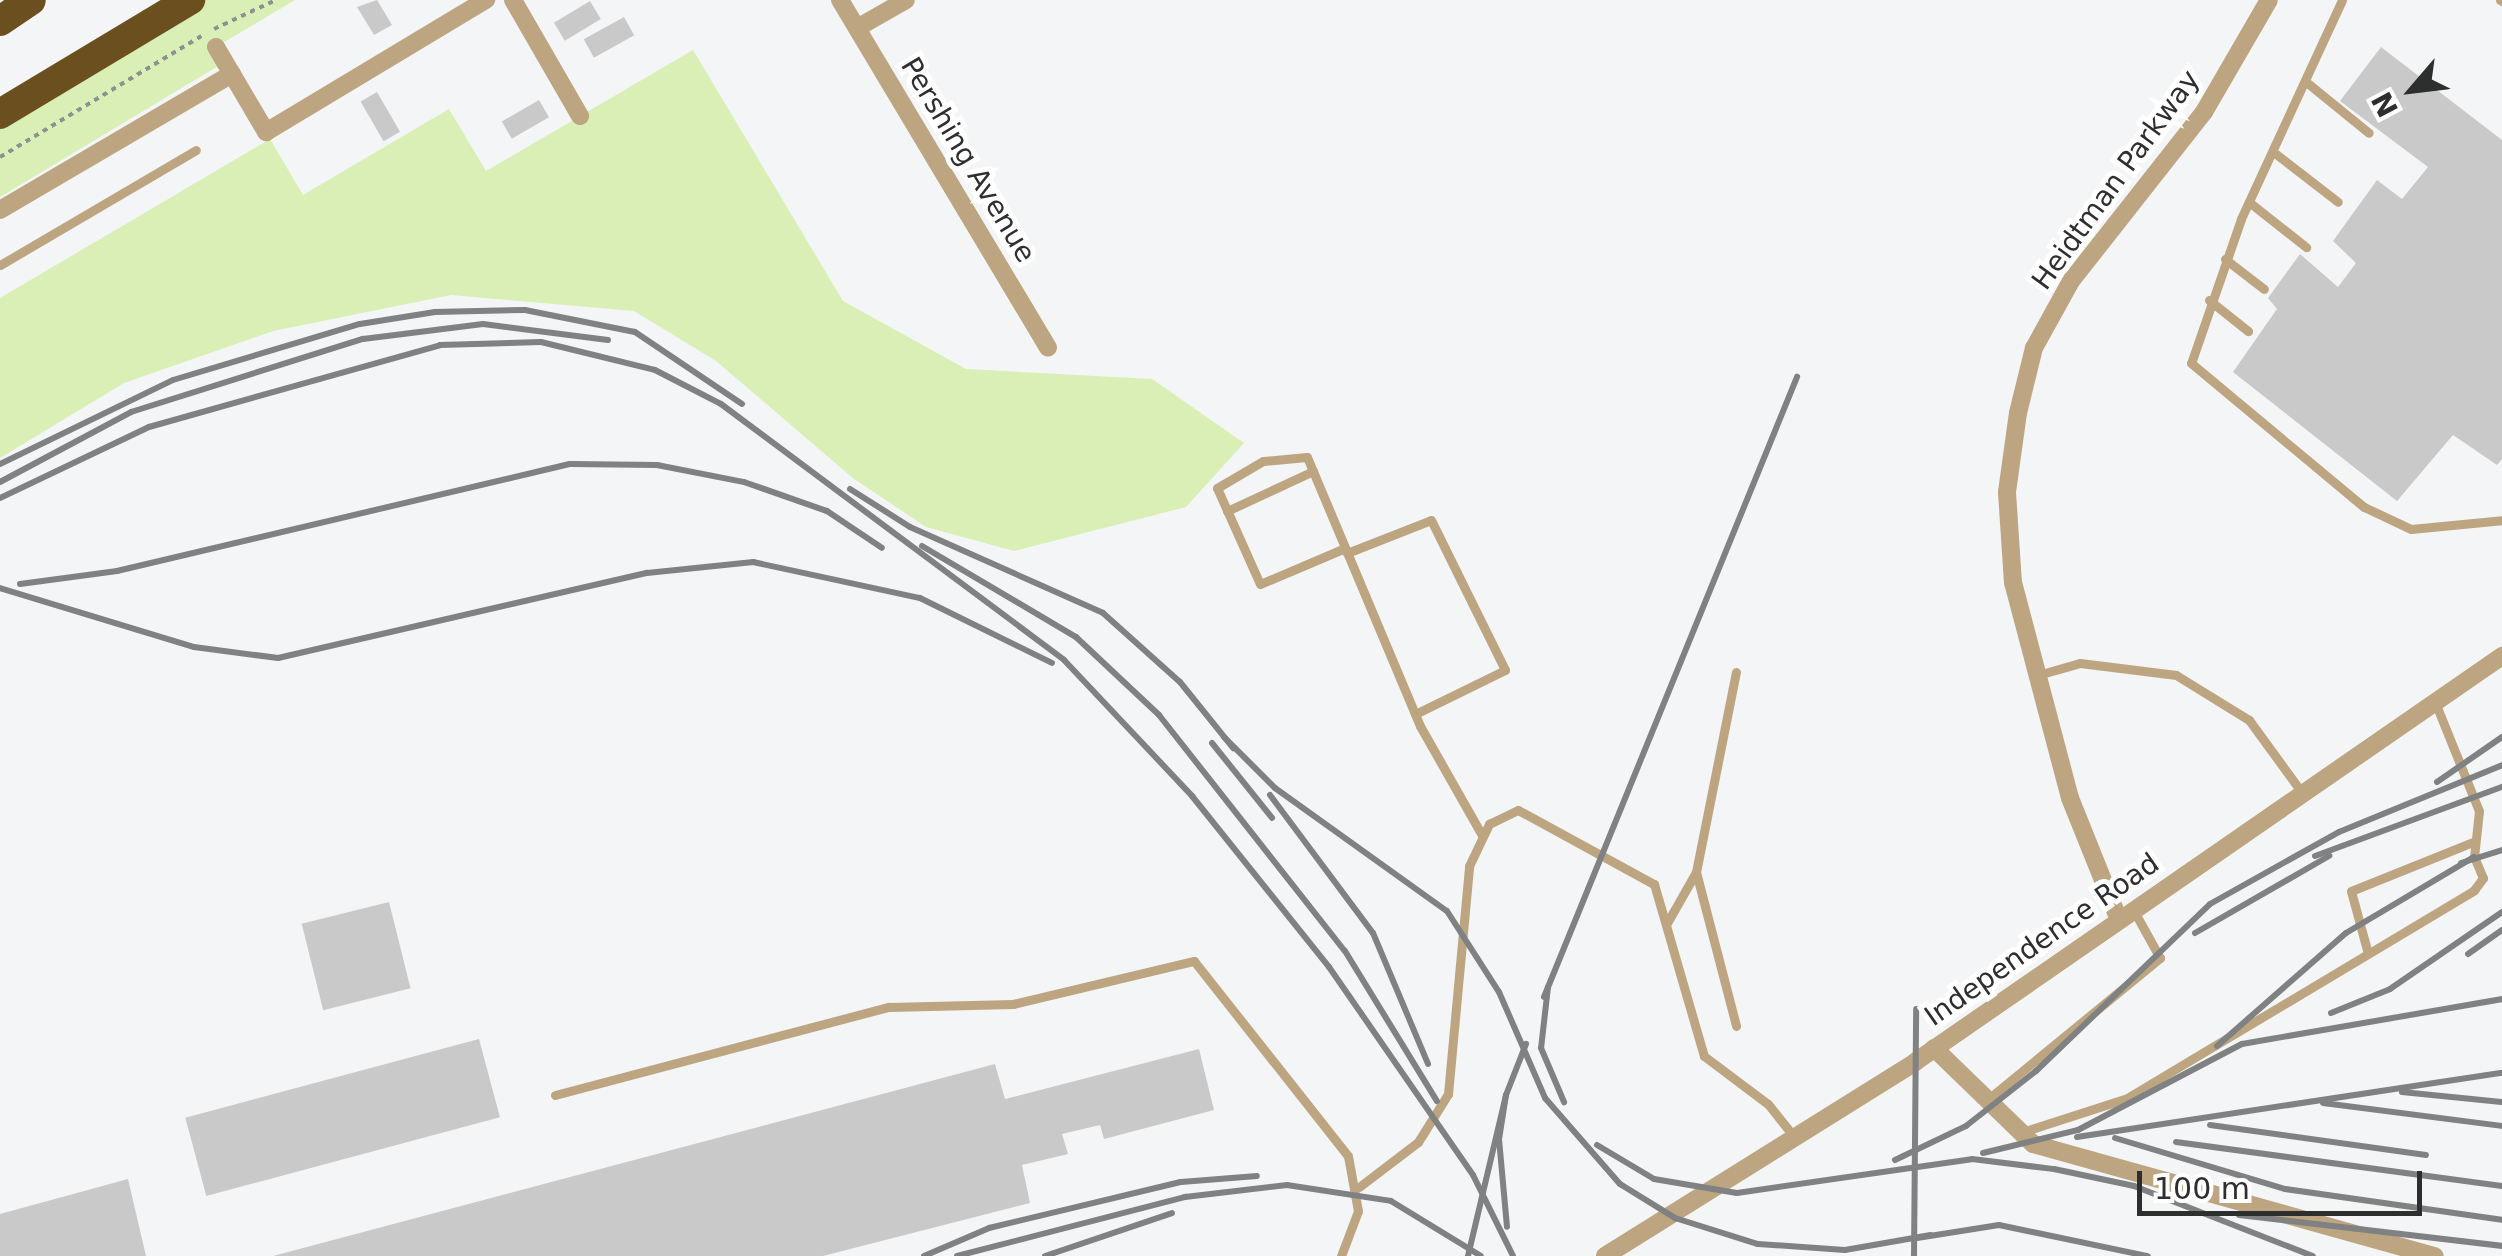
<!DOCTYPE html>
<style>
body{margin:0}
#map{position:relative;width:2502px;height:1256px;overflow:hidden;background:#f4f5f6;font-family:"DejaVu Sans",sans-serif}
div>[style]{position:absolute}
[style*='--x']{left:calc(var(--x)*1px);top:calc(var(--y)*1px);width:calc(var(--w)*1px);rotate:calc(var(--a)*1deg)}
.green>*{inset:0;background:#d9efb5}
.building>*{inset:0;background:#cac9c9;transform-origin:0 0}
.path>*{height:4px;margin-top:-2px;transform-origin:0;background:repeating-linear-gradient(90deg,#8f9091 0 5px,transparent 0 10px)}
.lane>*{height:9px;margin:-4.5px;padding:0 4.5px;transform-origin:4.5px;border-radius:4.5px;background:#bda581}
.street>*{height:18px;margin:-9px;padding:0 9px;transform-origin:9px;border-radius:9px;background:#bda581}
.highway>*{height:30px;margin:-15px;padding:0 15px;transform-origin:15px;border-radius:15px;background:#6c4f1e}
.rail>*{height:6px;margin:-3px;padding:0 3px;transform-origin:3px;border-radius:3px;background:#808182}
span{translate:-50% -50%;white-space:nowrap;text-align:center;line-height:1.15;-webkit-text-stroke:10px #fff;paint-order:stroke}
.street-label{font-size:28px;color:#2d2e2e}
.north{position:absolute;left:2362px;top:40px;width:100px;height:100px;-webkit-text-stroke:8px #fff;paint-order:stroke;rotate:242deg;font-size:28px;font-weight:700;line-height:40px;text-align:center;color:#2d2e2e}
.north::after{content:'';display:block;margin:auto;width:35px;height:45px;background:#2d2e2e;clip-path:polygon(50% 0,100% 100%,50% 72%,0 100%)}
.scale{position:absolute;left:2137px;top:1171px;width:285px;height:45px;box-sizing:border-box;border:5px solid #2d2e2e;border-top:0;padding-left:12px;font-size:30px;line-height:35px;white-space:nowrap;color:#2d2e2e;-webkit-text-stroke:8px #fff;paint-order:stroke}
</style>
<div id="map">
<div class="green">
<div style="clip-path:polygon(190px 0,295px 0,216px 47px,225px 62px,0 197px,0 114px)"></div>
<div style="clip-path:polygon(693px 50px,843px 301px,966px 369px,1152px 379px,1244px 443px,1186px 507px,1014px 551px,926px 527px,854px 479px,716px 361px,634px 311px,451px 295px,273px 331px,124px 383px,0 458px,0 298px,270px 139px,303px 195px,449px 109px,486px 171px)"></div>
</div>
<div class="building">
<div style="clip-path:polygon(377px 0,392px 25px,374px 35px,357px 7px)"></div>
<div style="left:590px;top:1px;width:21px;height:42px;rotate:59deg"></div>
<div style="left:624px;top:17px;width:21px;height:46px;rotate:61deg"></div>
<div style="clip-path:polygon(2381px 47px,2502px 140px,2502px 459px,2497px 465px,2453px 435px,2397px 501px,2233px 372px,2277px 309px,2268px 298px,2300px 254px,2338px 287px,2356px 263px,2333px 241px,2377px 180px,2402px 199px,2428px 167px,2340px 101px)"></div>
<div style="left:377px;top:92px;width:46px;height:19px;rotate:60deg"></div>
<div style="left:539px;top:100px;width:20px;height:43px;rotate:60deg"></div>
<div style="left:389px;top:902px;width:89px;height:90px;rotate:76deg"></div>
<div style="left:479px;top:1039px;width:81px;height:304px;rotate:75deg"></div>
<div style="clip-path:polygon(1199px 1049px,1214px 1110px,1104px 1139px,1100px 1125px,1062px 1134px,1068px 1154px,1022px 1165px,1030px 1203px,823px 1256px,273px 1256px,995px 1064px,1005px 1099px)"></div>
<div style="clip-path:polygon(128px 1179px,146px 1256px,0 1256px,0 1214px)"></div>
</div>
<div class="path">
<div style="--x:214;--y:29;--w:68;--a:-25.1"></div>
<div style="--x:0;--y:157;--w:235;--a:-31"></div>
</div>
<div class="lane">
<div style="--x:2342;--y:0;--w:241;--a:114.8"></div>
<div style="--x:2241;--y:219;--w:152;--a:109.1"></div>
<div style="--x:2191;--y:363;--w:225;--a:39.8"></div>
<div style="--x:2364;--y:507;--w:52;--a:25.1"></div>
<div style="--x:2411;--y:529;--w:91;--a:-5.6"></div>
<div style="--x:2500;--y:0;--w:2;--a:27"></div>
<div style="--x:2305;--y:81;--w:82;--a:39.1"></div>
<div style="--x:2276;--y:154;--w:78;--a:37.7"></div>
<div style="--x:2249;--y:202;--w:73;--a:38.3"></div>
<div style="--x:2225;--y:259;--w:49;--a:37.6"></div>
<div style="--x:0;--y:265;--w:227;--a:-30.4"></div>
<div style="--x:2209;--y:300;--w:50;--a:38.5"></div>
<div style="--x:1227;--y:511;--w:95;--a:-24.9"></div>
<div style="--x:1345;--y:548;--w:92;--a:157"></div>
<div style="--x:1260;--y:584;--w:105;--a:-114.1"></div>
<div style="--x:1217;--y:488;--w:53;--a:-30.4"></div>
<div style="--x:1263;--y:461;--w:44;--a:-5.2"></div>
<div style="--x:1307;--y:457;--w:292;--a:67.2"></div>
<div style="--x:1420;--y:726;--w:125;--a:60.4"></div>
<div style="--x:1347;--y:553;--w:90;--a:-21.4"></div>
<div style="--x:1431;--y:520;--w:167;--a:63.7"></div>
<div style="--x:1505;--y:670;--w:100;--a:153.9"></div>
<div style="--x:2038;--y:675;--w:44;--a:-15.9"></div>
<div style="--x:2080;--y:663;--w:97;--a:7.1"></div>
<div style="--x:2176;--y:675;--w:86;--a:31.7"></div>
<div style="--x:2249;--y:720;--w:92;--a:53.9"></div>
<div style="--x:1696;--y:872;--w:159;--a:75.4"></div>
<div style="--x:1667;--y:923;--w:59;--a:-60.4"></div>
<div style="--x:1696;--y:872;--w:204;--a:-78.7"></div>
<div style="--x:2367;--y:950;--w:61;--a:-105.2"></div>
<div style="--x:2351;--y:891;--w:131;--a:-21.9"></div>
<div style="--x:555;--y:1095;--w:345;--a:-14.8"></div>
<div style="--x:889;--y:1007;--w:124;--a:-1.4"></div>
<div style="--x:1013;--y:1004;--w:186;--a:-13.4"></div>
<div style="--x:1194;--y:961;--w:248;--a:51.7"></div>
<div style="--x:1348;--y:1156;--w:56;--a:79.7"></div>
<div style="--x:1358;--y:1211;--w:48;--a:110.7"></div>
<div style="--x:1987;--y:1100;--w:224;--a:-39.4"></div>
<div style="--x:2160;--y:958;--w:54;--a:-119"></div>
<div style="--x:2022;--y:1132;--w:110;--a:-17.9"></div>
<div style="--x:2127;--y:1098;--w:405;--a:-30.9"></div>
<div style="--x:2474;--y:890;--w:15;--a:-53"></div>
<div style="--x:2483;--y:878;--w:23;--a:-113"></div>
<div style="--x:2474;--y:857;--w:46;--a:-83.8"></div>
<div style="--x:2479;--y:811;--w:118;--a:-112"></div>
<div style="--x:1359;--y:1187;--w:74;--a:-37.3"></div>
<div style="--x:1418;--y:1142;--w:57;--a:-58"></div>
<div style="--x:1448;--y:1094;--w:229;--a:-84.7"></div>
<div style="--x:1469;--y:866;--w:47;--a:-64.5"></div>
<div style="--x:1489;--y:824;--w:32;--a:-26"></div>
<div style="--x:1518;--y:810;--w:155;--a:28.6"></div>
<div style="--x:1654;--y:884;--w:179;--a:73.8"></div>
<div style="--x:1704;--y:1056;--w:80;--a:36.9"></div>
<div style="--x:1768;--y:1104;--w:43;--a:51.5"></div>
</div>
<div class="street">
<div style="--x:513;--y:0;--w:134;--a:60"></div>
<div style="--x:840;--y:0;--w:405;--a:59.1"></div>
<div style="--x:857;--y:28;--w:56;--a:-29.7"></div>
<div style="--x:216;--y:47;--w:99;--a:59.5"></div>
<div style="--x:266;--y:132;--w:257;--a:-31"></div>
<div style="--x:0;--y:210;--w:269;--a:-30.4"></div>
<div style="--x:2119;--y:920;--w:131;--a:-111.9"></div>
<div style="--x:2070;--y:798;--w:222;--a:-104.8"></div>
<div style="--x:2013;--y:583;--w:91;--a:-93.8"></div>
<div style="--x:2007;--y:492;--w:80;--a:-82.1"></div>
<div style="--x:2018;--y:413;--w:67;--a:-76.2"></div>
<div style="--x:2034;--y:348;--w:77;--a:-61.1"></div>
<div style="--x:2071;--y:281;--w:215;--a:-51.8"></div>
<div style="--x:2204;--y:112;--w:129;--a:-59.9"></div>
<div style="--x:1934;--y:1048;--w:138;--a:44.1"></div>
<div style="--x:2033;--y:1144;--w:417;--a:15.6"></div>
<div style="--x:1605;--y:1256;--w:366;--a:-32"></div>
<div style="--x:1915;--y:1062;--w:714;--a:-34.67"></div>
</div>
<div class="highway">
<div style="--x:0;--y:21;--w:37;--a:-34"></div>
<div style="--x:0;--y:114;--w:222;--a:-31"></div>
</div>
<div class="rail">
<div style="--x:0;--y:464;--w:192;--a:-25.9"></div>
<div style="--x:173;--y:380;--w:195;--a:-16.7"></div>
<div style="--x:360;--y:324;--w:76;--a:-9.1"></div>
<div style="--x:435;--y:312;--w:90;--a:-1.3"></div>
<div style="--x:525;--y:310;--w:112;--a:11.3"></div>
<div style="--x:635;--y:332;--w:129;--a:33.9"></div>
<div style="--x:0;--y:482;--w:149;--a:-28.1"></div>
<div style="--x:131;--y:412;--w:243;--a:-17.5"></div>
<div style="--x:363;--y:339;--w:121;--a:-7.1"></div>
<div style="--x:483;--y:324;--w:126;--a:7.3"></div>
<div style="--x:850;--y:489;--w:71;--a:32.3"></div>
<div style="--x:910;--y:527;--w:211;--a:24"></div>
<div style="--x:1103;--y:613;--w:103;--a:41.9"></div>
<div style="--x:1180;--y:682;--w:85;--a:51.2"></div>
<div style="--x:0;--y:498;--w:165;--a:-25.5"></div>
<div style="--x:149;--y:427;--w:302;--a:-15.7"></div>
<div style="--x:440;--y:345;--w:101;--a:-1.7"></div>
<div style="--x:541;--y:342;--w:117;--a:13.8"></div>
<div style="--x:655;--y:370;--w:74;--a:27.3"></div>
<div style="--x:721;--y:404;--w:428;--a:36.7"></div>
<div style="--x:1064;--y:660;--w:187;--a:46.7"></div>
<div style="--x:1192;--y:796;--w:219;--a:51.3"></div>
<div style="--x:1329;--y:967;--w:253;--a:55.3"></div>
<div style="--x:1473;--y:1175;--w:90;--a:63.7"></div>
<div style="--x:922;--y:546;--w:179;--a:30.6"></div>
<div style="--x:1076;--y:637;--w:114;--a:43.2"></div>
<div style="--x:1159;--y:715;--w:300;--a:51.8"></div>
<div style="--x:1345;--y:951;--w:176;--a:58.5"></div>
<div style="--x:20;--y:584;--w:98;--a:-7.6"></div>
<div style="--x:117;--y:571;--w:465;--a:-13.3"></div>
<div style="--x:570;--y:464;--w:87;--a:0.7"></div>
<div style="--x:657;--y:465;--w:89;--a:11.1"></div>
<div style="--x:744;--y:482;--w:88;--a:19.3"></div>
<div style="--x:827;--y:511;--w:66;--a:33.9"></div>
<div style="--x:0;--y:588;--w:203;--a:16.9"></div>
<div style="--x:194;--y:647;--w:85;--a:7.5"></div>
<div style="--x:278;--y:658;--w:379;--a:-13"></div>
<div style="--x:647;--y:573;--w:107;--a:-5.9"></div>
<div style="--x:753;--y:562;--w:171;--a:12.2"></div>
<div style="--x:920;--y:598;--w:147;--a:26.2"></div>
<div style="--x:1224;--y:737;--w:72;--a:45"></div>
<div style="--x:1275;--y:788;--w:211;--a:35.6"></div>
<div style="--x:1447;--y:911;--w:96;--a:57.3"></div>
<div style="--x:1499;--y:992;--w:116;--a:66.5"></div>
<div style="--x:1545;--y:1098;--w:114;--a:48.9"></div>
<div style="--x:1620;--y:1184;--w:65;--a:31.7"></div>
<div style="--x:1675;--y:1218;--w:87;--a:17.4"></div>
<div style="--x:1758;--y:1244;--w:87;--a:3.9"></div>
<div style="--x:1845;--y:1250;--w:87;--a:-9.9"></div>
<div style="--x:1212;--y:743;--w:96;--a:51.3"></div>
<div style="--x:2437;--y:782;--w:79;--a:-34.7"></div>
<div style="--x:1270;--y:795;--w:172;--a:53.3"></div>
<div style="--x:1373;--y:933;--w:142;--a:67.2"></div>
<div style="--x:2315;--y:856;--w:199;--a:-20.3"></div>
<div style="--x:2461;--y:863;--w:43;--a:-17.6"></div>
<div style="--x:2195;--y:933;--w:155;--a:-29.9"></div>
<div style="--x:2468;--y:954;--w:42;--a:-35.2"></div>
<div style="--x:1548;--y:987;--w:61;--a:96.5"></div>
<div style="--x:1541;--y:1048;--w:59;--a:66.9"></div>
<div style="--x:1544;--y:997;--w:670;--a:-67.8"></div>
<div style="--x:2331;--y:1013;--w:64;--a:-22.1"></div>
<div style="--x:2390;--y:989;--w:136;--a:-34.5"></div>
<div style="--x:2217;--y:1046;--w:171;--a:-41.2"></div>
<div style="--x:2346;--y:933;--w:149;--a:-30.7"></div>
<div style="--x:2402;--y:1092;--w:100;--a:5.7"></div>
<div style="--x:1506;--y:1095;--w:55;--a:-68.6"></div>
<div style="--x:2323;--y:1103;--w:180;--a:7.3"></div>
<div style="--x:2210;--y:1125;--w:218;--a:7.9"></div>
<div style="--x:2077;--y:1137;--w:430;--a:-8.6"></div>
<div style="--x:2115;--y:1138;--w:177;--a:16.7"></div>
<div style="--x:2285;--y:1189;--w:219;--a:8.1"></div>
<div style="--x:2176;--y:1142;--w:329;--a:7.7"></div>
<div style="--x:1597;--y:1145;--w:66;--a:30.8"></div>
<div style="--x:1654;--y:1179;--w:84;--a:9.6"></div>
<div style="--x:1737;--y:1193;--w:237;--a:-8.2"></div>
<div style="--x:1972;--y:1159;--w:83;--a:7"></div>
<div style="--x:2054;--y:1169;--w:82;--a:12"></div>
<div style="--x:2134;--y:1186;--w:192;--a:21.4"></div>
<div style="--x:1983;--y:1153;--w:98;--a:-13.6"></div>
<div style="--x:2078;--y:1130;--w:185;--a:-27.7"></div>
<div style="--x:2242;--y:1044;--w:264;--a:-9.8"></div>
<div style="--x:1895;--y:1160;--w:79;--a:-25.6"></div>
<div style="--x:1966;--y:1126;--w:89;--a:-38.2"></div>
<div style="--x:2036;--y:1071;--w:241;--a:-43.8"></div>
<div style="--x:2210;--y:904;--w:148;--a:-29.2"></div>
<div style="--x:2339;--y:832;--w:176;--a:-22.3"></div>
<div style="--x:2239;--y:1215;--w:265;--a:6.7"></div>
<div style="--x:1917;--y:1238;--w:83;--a:-9"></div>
<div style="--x:1999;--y:1225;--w:152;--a:11.8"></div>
<div style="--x:924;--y:1256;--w:71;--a:-23.3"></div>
<div style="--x:989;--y:1228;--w:197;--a:-13.5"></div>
<div style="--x:1181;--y:1182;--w:76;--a:-4.5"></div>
<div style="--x:957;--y:1256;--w:236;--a:-14.5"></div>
<div style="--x:1185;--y:1197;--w:103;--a:-6.7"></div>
<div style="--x:1287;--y:1185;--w:105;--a:8.7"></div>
<div style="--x:1391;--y:1201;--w:105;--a:31.4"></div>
<div style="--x:1045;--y:1256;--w:134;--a:-18.7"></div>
<div style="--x:1468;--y:1256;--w:165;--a:-76.7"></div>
<div style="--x:1506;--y:1095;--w:45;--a:99"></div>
<div style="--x:1499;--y:1139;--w:88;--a:84.8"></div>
<div style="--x:1914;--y:1256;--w:247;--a:-89.5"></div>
</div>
<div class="street-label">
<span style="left:968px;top:160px;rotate:59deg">Pershing Avenue</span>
<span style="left:2116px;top:180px;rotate:-54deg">Heidtman Parkway</span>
<span style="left:2042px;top:940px;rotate:-35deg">Independence Road</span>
</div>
<div class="north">N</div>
<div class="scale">100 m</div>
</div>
